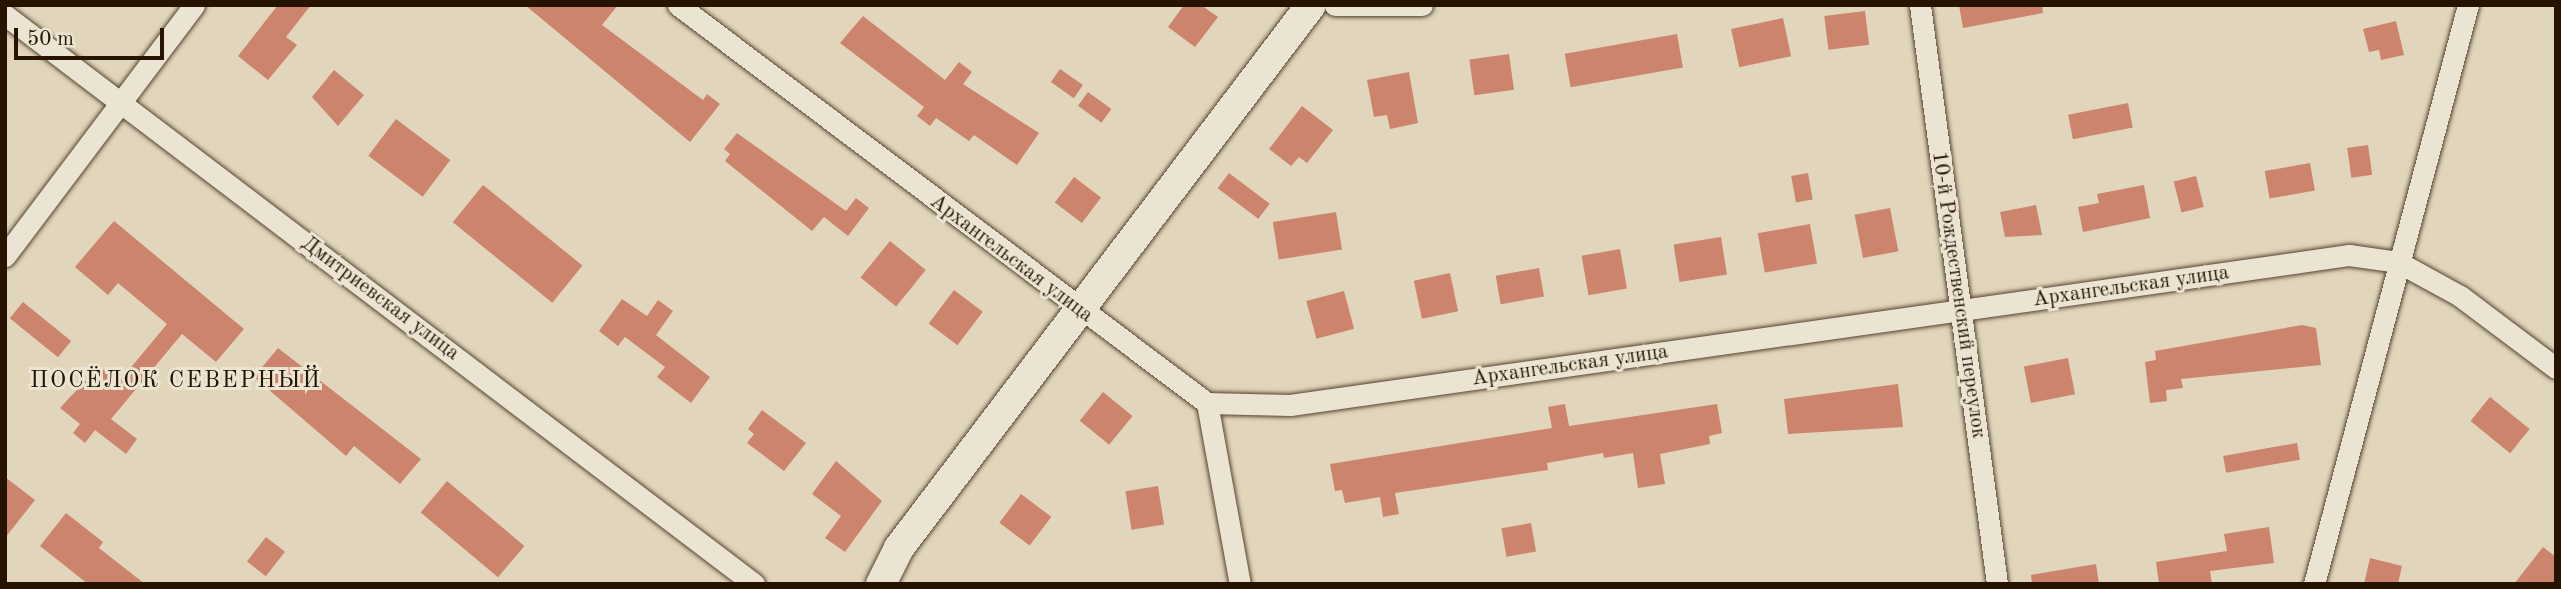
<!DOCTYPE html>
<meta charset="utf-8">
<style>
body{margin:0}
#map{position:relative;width:2561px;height:589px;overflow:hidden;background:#e1d5bc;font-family:"Old Standard TT",serif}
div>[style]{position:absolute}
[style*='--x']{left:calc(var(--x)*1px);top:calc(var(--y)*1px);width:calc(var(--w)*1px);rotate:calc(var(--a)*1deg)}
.building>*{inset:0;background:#cc856c;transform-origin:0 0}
.roads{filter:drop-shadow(0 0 2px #55442f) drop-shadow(0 0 2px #55442f)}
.minor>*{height:21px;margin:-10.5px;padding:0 10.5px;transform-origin:10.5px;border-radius:10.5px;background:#ece4d3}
.secondary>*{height:30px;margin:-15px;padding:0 15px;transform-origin:15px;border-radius:15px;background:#ece4d3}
span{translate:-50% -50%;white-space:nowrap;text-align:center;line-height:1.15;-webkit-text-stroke:6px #ece4d3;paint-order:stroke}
.street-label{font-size:21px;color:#261300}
.neighbourhood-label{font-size:23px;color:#261300;letter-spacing:2px}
.frame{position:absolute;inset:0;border:7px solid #261300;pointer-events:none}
.scale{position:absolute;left:14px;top:28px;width:150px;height:32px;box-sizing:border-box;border:4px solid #261300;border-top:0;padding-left:9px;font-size:21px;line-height:24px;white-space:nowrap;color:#261300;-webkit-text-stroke:5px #ece4d3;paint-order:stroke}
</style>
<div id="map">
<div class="building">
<div style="clip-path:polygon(278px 5px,311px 5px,286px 37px,297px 45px,268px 80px,238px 56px)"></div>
<div style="clip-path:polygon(525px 5px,618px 5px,602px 25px,703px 100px,707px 94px,720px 104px,690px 142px)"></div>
<div style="clip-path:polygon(1184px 5px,1201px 5px,1218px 17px,1195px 47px,1168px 27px)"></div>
<div style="clip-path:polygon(1959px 5px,2042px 5px,2043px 13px,1963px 28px)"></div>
<div style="left:1865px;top:11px;width:34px;height:41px;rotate:83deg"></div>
<div style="clip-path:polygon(863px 16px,945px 80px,959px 62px,972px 72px,963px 84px,1039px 133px,1017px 165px,974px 135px,969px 141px,936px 118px,930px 126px,917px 116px,924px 107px,840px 43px)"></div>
<div style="left:1783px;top:18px;width:39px;height:53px;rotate:78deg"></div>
<div style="clip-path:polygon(2396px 21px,2404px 55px,2381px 60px,2379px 50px,2369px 52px,2363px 29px)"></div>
<div style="left:1677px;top:34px;width:34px;height:114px;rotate:80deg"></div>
<div style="left:1509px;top:54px;width:36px;height:40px;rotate:82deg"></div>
<div style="left:1060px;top:69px;width:28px;height:16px;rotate:35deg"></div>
<div style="clip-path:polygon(334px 70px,364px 95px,338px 126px,312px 97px)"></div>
<div style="clip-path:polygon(1409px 72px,1418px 123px,1390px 129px,1387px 115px,1374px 117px,1367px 80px)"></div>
<div style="left:1088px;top:92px;width:29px;height:17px;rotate:36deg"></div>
<div style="left:2128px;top:103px;width:25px;height:61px;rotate:79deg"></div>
<div style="clip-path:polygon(1302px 106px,1333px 130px,1307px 163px,1299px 157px,1291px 166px,1269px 149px)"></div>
<div style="left:396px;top:119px;width:68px;height:46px;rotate:37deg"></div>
<div style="clip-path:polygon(737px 133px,846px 211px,856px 198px,869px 208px,848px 236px,824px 217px,812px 231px,725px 161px,730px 154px,724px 149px)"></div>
<div style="left:2368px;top:145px;width:30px;height:21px;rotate:82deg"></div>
<div style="left:2310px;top:163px;width:28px;height:46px;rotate:80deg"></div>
<div style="left:1229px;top:173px;width:51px;height:19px;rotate:37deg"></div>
<div style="left:1808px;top:173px;width:27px;height:17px;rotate:80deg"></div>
<div style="left:2196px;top:176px;width:32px;height:23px;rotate:76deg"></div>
<div style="left:1074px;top:177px;width:34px;height:32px;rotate:37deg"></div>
<div style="left:483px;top:185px;width:128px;height:48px;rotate:39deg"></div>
<div style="clip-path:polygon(2144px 185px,2150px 218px,2083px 232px,2078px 207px,2099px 203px,2097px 194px)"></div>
<div style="clip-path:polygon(2036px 205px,2042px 235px,2005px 237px,2000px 212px)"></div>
<div style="left:1890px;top:208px;width:44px;height:36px;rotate:79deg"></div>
<div style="left:1336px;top:212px;width:38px;height:64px;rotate:81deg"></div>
<div style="clip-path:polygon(114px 221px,244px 329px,216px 362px,182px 334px,111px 419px,137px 439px,126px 454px,95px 430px,85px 443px,73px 433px,80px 424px,60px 408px,99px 366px,118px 383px,167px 324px,118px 283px,108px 295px,75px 267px)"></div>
<div style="left:1810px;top:224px;width:40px;height:53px;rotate:80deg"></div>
<div style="left:1721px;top:237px;width:38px;height:48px;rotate:81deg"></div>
<div style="left:890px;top:241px;width:46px;height:47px;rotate:39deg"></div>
<div style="left:1620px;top:249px;width:40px;height:39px;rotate:80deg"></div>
<div style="left:1539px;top:268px;width:29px;height:44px;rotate:80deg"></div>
<div style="left:1450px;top:273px;width:39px;height:37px;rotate:78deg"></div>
<div style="left:954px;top:290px;width:36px;height:42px;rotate:37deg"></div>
<div style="left:1344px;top:291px;width:39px;height:39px;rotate:75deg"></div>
<div style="clip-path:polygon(622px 299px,647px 316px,658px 300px,673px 311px,656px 335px,710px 377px,691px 403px,657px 377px,665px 367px,625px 337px,618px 346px,599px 331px)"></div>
<div style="left:23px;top:302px;width:62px;height:21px;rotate:39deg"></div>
<div style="clip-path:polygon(2302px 325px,2316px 328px,2321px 365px,2181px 379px,2183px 388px,2166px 390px,2167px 401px,2150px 403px,2145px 362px,2156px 360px,2155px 351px)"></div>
<div style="clip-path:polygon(278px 348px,421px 459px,400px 484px,354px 446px,346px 456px,254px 377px)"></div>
<div style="left:2068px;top:358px;width:37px;height:45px;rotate:79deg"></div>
<div style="clip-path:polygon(1898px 384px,1903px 427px,1788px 434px,1784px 399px)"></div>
<div style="left:1103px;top:392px;width:38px;height:37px;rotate:39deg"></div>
<div style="left:2490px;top:397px;width:51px;height:31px;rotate:39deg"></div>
<div style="clip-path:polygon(1565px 404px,1569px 426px,1717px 404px,1722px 433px,1709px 436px,1710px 444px,1660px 454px,1665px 484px,1638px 488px,1633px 453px,1604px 458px,1603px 453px,1547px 463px,1548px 470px,1395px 493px,1399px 514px,1383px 517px,1380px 497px,1345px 503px,1342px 490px,1335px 491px,1330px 464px,1552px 428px,1548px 407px)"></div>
<div style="clip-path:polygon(762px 410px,806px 443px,784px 471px,747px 443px,754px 434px,748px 429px)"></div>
<div style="left:2297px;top:443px;width:17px;height:75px;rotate:80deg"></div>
<div style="clip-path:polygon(836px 461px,882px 501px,845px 552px,825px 538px,841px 516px,812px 494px)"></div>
<div style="clip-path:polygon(5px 477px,35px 500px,5px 538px)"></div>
<div style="left:447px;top:481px;width:101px;height:41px;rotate:40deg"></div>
<div style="left:1158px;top:486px;width:39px;height:33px;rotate:81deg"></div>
<div style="left:1021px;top:494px;width:38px;height:36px;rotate:37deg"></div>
<div style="clip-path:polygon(66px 513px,103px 542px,99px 548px,145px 584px,88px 584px,40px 546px)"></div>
<div style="left:1531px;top:523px;width:29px;height:30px;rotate:80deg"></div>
<div style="clip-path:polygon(2269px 527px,2274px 563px,2210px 571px,2212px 584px,2159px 584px,2156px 562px,2227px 551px,2224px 534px)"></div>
<div style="left:266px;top:537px;width:24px;height:31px;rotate:38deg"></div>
<div style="clip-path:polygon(2543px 547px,2556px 557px,2556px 584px,2514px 584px)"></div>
<div style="clip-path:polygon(2370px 558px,2402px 566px,2398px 584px,2364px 584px)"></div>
<div style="clip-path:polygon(2096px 564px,2099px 584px,2032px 584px,2031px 575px)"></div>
</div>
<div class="roads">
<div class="minor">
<div style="--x:678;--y:5;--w:662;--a:36.96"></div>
<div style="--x:1207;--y:403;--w:83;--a:1.4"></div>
<div style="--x:1290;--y:405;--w:1070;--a:-8.06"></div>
<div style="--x:2349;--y:255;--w:49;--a:8.1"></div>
<div style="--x:2398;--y:262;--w:71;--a:28.7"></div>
<div style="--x:2460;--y:296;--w:120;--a:36.9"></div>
<div style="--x:1335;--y:5;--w:87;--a:0"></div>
<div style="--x:1920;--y:5;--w:584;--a:82.42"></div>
<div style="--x:5;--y:15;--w:941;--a:37.22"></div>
<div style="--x:5;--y:256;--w:314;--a:-53"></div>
<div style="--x:1207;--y:403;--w:184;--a:79.7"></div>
<div style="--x:2314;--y:584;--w:599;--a:-75.11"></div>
</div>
<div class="secondary">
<div style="--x:881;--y:584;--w:40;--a:-63.4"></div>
<div style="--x:899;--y:548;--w:682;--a:-52.81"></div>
</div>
</div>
<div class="street-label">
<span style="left:1011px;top:259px;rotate:37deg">Архангельская улица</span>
<span style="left:2131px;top:287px;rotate:-8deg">Архангельская улица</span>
<span style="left:1958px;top:295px;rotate:82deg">10-й Рождественский переулок</span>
<span style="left:380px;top:299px;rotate:37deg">Дмитриевская улица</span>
<span style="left:1570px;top:366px;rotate:-8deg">Архангельская улица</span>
</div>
<div class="neighbourhood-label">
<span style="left:176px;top:381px">ПОСЁЛОК СЕВЕРНЫЙ</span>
</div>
<div class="frame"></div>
<div class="scale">50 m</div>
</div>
